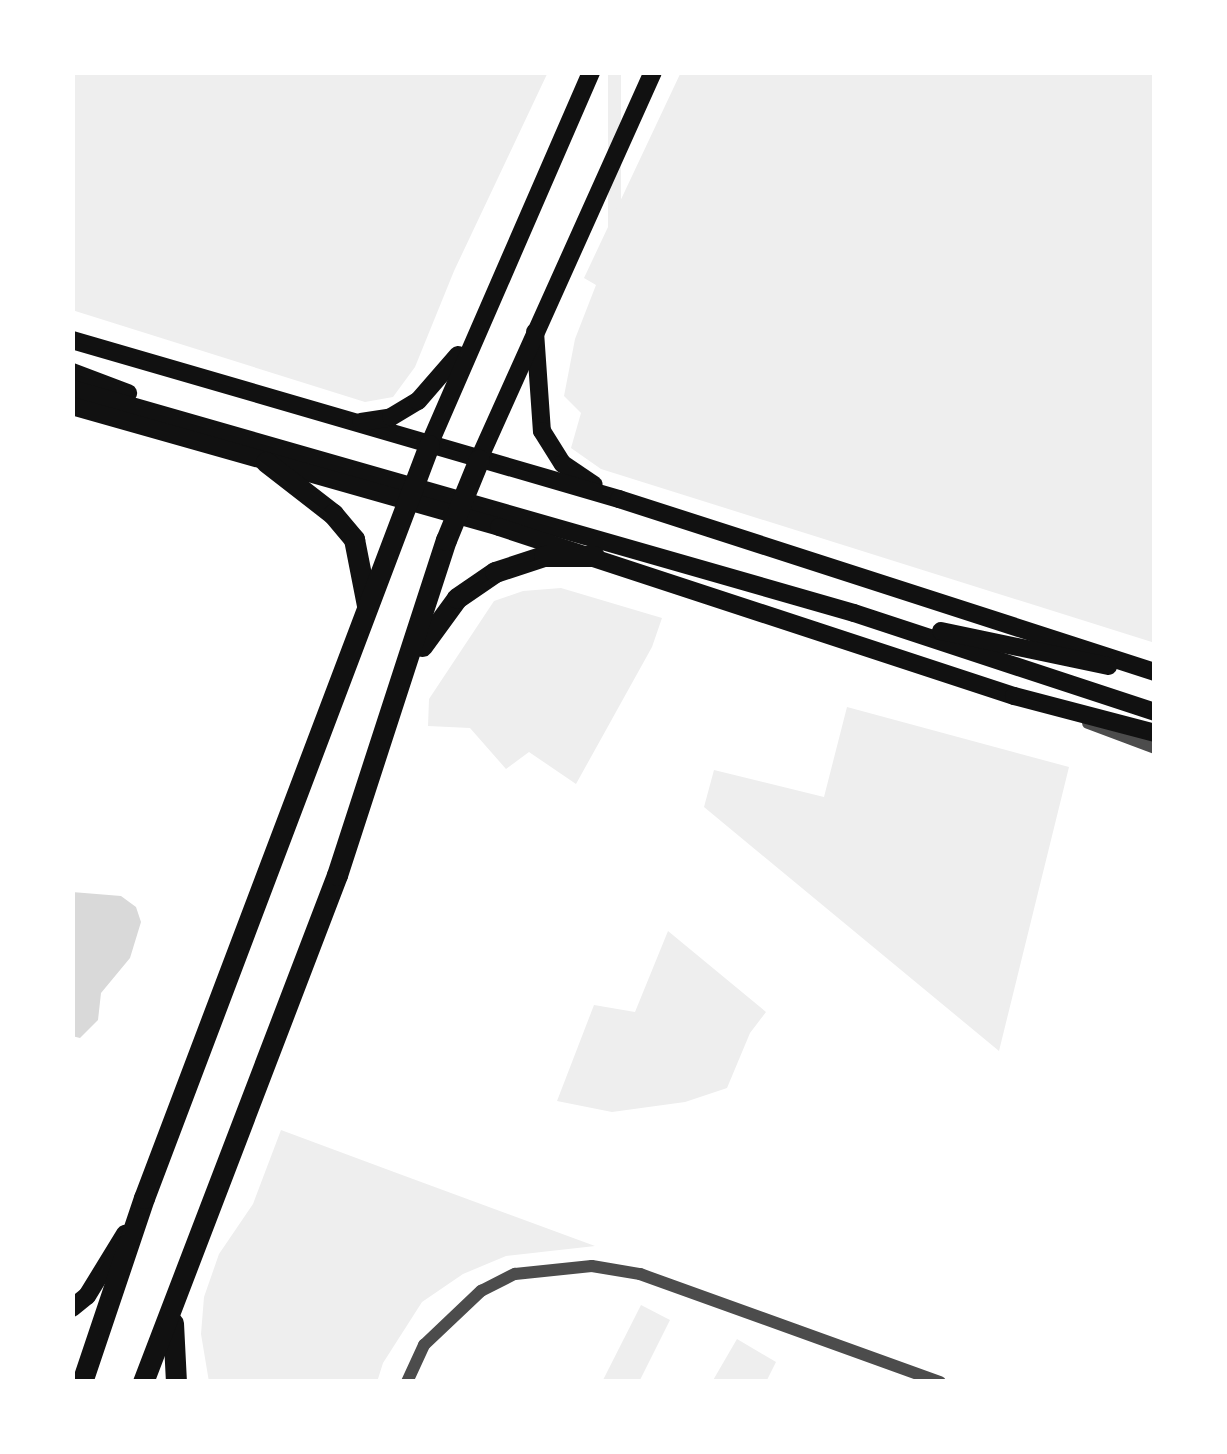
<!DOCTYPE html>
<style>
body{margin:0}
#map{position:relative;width:1227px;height:1454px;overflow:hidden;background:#fff;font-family:Signika,sans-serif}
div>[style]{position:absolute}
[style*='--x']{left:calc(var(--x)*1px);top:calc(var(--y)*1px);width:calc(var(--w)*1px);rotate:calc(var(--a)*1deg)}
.green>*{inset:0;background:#eee;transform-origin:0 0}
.water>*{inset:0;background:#d9d9d9}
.minor>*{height:12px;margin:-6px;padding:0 6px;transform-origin:6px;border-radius:6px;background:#4c4c4c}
.secondary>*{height:18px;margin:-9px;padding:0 9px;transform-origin:9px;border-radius:9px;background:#111}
.trunk>*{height:21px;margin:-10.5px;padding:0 10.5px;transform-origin:10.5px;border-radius:10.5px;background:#111}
span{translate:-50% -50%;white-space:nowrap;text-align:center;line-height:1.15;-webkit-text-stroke:10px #fff;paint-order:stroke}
.frame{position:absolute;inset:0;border:75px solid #fff;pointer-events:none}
</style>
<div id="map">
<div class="green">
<div style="clip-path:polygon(72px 72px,548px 72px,454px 271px,415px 367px,393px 397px,365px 402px,72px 310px)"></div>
<div style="left:608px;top:72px;width:13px;height:387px"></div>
<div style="clip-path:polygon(681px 72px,1155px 72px,1155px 643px,601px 469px,571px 448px,581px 413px,564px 396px,575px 339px,596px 285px,584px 278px)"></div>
<div style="clip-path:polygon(561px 588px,662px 618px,652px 647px,576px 784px,529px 752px,506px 769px,470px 728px,428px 726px,429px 699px,494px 601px,523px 591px)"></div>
<div style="clip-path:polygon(847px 707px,1069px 767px,999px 1051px,704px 807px,714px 770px,824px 797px)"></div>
<div style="clip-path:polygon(668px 931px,766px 1012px,750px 1033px,727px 1088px,685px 1102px,612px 1112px,557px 1101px,594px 1005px,635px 1012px)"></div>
<div style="clip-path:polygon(281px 1130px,394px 1172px,595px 1246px,506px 1256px,463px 1274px,422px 1302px,383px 1363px,377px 1382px,209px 1382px,201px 1334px,204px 1297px,219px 1254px,253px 1204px)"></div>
<div style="clip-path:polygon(641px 1305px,670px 1320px,639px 1382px,602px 1382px)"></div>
<div style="clip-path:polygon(737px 1339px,776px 1362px,766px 1382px,712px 1382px)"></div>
</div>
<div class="water">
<div style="clip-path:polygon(72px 892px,121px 896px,136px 907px,141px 922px,130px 958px,101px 993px,98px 1020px,80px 1038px,72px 1036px)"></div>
</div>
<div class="minor">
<div style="--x:1088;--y:723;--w:72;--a:20.5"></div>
<div style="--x:407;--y:1382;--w:41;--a:-65.3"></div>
<div style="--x:424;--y:1345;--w:79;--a:-43.5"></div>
<div style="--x:481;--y:1291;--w:38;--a:-27"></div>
<div style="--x:515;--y:1274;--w:77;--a:-5.9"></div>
<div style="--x:592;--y:1266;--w:49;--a:9.5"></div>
<div style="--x:640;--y:1274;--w:319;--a:19.8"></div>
</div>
<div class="secondary">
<div style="--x:535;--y:332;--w:99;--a:86"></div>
<div style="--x:542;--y:431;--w:39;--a:58"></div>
<div style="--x:563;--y:464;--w:37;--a:34"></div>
<div style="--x:72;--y:340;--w:570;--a:16.21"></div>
<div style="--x:619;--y:499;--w:563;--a:17.89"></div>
<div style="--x:72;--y:372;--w:60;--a:20.6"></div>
<div style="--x:72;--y:389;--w:813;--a:15.98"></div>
<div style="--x:854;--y:613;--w:317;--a:18.2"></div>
<div style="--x:72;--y:406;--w:444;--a:15.8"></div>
<div style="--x:499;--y:527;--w:542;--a:18.17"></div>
<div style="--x:1014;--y:696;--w:146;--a:14.7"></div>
<div style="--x:361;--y:422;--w:30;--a:-9"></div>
<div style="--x:391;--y:417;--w:31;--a:-31"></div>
<div style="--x:418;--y:401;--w:61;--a:-49"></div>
<div style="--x:429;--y:445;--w:407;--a:-66.5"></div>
<div style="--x:479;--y:459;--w:424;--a:-65.8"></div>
<div style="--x:941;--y:631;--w:171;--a:11.8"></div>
<div style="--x:72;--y:1308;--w:19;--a:-39"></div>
<div style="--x:87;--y:1296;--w:73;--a:-58.5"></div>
</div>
<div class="trunk">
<div style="--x:266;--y:462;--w:85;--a:37.8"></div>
<div style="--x:333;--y:514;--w:33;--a:50"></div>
<div style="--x:354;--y:539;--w:67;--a:78.9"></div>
<div style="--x:422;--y:646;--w:59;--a:-53.9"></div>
<div style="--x:457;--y:598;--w:46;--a:-34.4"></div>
<div style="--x:495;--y:572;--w:52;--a:-18.1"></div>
<div style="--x:544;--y:556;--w:50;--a:0"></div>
<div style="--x:173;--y:1323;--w:59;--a:87.1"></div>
<div style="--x:82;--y:1382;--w:194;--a:-71.4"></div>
<div style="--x:144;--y:1198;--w:805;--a:-69.27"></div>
<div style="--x:143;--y:1382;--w:543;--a:-69.06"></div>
<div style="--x:337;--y:875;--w:352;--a:-72"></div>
<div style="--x:446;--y:540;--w:87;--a:-67.8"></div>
</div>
<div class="frame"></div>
</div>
